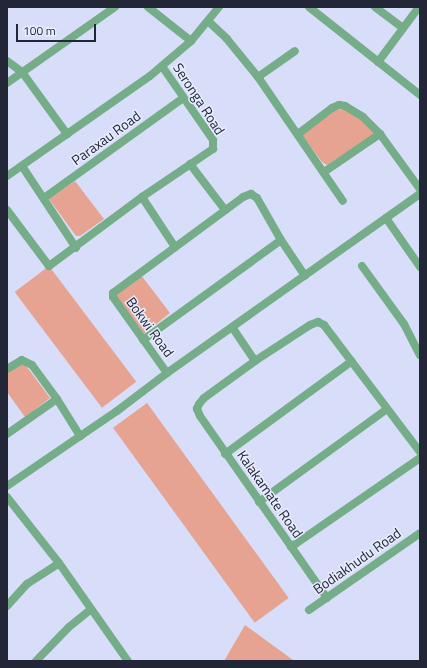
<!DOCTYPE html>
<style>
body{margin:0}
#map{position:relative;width:427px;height:668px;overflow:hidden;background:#d8def9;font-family:"Titillium Web",sans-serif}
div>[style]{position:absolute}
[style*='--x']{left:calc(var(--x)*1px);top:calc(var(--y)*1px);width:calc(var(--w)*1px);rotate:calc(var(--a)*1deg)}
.green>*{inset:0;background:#e6a391;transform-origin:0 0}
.minor>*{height:8px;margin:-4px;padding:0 4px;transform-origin:4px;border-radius:4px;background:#74ad88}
span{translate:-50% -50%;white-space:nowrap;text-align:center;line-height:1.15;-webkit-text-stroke:3px #e7ecfe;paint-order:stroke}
.street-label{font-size:14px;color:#222637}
.frame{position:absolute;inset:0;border:8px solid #222637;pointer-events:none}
.scale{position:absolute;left:16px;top:24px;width:80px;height:18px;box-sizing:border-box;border:2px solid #222637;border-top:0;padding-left:5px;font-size:12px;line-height:14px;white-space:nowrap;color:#222637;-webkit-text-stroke:3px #e7ecfe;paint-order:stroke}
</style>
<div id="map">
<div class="green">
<div style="clip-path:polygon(333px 110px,346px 110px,363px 120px,375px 134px,327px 165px,322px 162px,301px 134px)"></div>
<div style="clip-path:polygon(75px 181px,104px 219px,80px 236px,76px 236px,49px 199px)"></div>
<div style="left:49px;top:266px;width:145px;height:43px;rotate:53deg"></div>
<div style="clip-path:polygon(141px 275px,170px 313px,144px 334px,116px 297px,118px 293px)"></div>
<div style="clip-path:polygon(24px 363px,50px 398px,25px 417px,7px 392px,7px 371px)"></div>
<div style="left:147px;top:403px;width:241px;height:42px;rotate:54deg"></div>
<div style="clip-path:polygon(245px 625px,293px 660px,292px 661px,224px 661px)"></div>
</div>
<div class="minor">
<div style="--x:148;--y:7;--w:55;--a:38.3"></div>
<div style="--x:309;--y:7;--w:142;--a:38.4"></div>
<div style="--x:375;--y:7;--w:35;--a:37"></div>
<div style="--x:208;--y:21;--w:26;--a:43"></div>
<div style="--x:227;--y:39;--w:49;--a:50.8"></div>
<div style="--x:258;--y:77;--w:150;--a:55.6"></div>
<div style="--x:7;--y:61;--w:19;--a:36"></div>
<div style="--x:22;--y:72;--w:77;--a:54"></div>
<div style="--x:378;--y:62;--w:69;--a:-53.3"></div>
<div style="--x:258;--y:77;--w:45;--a:-35.1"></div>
<div style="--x:7;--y:83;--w:132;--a:-35.1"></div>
<div style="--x:298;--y:134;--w:43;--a:-37.4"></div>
<div style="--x:332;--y:108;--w:8;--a:-23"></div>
<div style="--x:339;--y:105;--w:6;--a:9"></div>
<div style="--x:345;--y:106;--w:21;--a:31"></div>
<div style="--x:363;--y:117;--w:24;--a:45"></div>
<div style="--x:380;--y:134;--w:68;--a:54"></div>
<div style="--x:190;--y:164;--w:58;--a:52.7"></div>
<div style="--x:22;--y:166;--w:98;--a:56.6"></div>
<div style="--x:324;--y:172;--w:68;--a:-34.2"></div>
<div style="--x:7;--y:176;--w:174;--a:-35"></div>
<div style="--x:150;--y:76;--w:54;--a:-40.5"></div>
<div style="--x:191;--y:41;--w:44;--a:-50.5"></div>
<div style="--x:142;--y:197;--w:60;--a:56.6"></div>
<div style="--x:44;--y:198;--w:171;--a:-35.7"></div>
<div style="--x:7;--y:210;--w:70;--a:53.1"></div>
<div style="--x:49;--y:266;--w:116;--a:-36.6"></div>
<div style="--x:142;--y:197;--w:86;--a:-34.1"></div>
<div style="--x:213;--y:149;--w:9;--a:-90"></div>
<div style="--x:213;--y:140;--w:90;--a:-124.6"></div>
<div style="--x:386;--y:218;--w:60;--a:55.2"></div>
<div style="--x:362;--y:266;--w:72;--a:54.1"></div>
<div style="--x:404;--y:324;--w:35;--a:63"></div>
<div style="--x:232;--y:327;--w:41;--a:55.9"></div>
<div style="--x:143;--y:340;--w:170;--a:-35.9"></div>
<div style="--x:7;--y:369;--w:17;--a:-31"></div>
<div style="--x:22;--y:360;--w:11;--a:27"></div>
<div style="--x:32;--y:365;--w:42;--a:53.7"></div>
<div style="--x:57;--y:399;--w:44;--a:58.1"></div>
<div style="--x:167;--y:373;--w:93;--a:-125.4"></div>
<div style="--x:113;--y:297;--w:4;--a:-90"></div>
<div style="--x:113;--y:293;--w:162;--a:-36.4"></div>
<div style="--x:243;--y:197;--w:9;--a:-21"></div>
<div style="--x:251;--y:194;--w:7;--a:34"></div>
<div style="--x:257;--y:198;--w:48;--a:60.3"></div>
<div style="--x:281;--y:240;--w:43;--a:56.3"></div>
<div style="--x:7;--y:434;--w:61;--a:-35"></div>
<div style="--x:225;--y:454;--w:157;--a:-36.2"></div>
<div style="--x:7;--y:486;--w:133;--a:-34.3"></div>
<div style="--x:117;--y:411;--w:63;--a:-37.2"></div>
<div style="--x:167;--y:373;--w:310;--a:-35.3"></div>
<div style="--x:7;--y:497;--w:84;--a:51.8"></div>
<div style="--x:59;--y:563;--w:120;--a:54.9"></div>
<div style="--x:259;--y:502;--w:158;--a:-36"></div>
<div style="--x:291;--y:547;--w:157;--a:-34.6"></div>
<div style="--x:327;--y:598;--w:222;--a:-124.9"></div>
<div style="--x:200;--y:416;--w:8;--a:-113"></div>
<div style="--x:197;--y:409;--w:5;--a:-68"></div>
<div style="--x:199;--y:404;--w:8;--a:-50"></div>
<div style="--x:204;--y:398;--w:63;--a:-36"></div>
<div style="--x:255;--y:361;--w:66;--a:-33.2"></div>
<div style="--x:310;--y:325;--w:9;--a:-21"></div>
<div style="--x:318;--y:322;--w:7;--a:27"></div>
<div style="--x:324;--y:325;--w:159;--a:52.9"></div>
<div style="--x:7;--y:606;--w:30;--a:-48"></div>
<div style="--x:27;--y:584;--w:38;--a:-33"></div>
<div style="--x:309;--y:610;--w:135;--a:-34.7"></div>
<div style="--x:36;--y:661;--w:47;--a:-45.9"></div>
<div style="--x:69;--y:627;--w:28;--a:-39"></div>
</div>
<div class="street-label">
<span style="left:199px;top:99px;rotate:57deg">Seronga Road</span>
<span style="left:106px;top:138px;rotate:-36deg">Paraxau Road</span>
<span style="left:150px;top:327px;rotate:54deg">Bokwi Road</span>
<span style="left:270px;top:494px;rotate:55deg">Kalakamate Road</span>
<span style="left:357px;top:561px;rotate:-35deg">Bodiakhudu Road</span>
</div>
<div class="frame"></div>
<div class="scale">100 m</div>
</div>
